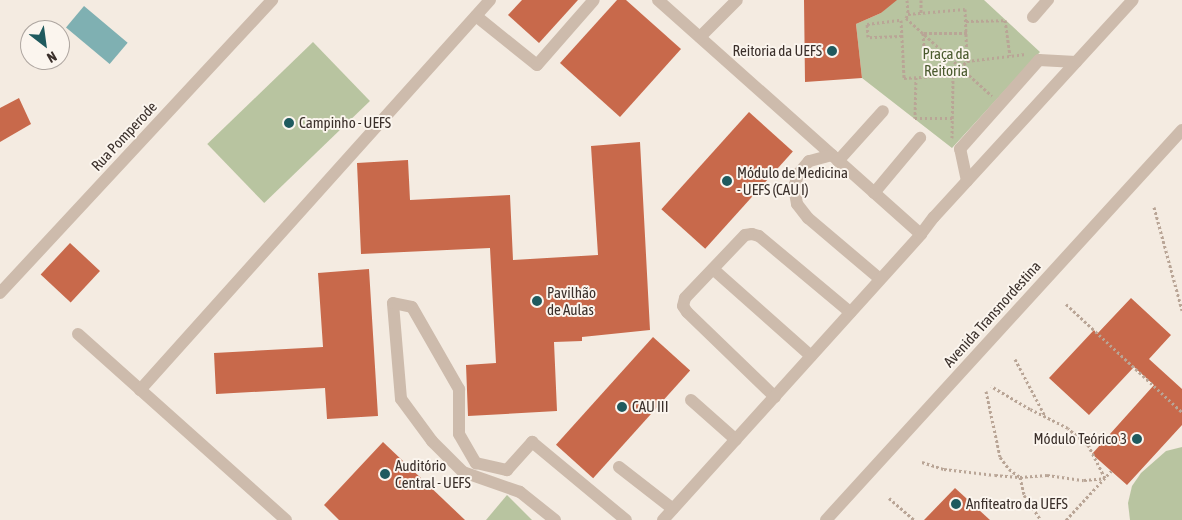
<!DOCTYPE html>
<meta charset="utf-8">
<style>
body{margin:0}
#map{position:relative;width:1182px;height:520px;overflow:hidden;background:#f4ebe1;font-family:"Asap Condensed",sans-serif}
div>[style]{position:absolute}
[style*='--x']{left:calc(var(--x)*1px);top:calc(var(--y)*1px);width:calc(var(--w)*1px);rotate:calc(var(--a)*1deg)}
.green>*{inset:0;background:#b8c4a0;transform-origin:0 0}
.water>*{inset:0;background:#7fb0b2;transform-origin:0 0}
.building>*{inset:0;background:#c8694b;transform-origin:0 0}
.path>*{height:3px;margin-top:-1.5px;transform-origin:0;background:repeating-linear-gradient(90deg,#b9a596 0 2.5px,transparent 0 5px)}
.minor>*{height:12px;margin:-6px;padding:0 6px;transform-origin:6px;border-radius:6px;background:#cdbbac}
.dots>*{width:14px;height:14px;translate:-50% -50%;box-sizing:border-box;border:2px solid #fbf5ee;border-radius:50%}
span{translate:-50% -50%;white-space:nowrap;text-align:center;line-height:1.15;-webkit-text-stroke:4px #fbf5ee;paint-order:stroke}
.poi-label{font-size:15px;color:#3b302b}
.right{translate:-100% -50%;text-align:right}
.left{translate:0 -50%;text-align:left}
.park-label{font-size:15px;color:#4a5a2e}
.street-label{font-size:15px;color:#3b302b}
.north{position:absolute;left:20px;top:20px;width:50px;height:50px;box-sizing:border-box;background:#fbf5ee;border:1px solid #aea6a0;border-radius:50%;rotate:150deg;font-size:14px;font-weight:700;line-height:20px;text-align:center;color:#3b302b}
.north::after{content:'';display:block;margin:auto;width:18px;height:22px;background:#1f5a5e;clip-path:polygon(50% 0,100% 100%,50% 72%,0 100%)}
</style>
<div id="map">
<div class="green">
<div style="clip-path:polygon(893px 0,984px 0,1040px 52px,952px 148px,862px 78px,856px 24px,881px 13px)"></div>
<div style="left:313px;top:42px;width:82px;height:147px;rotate:46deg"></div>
<div style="clip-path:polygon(1182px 447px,1182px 520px,1130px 520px,1128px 503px,1132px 486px,1141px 473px,1166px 451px)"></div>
<div style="clip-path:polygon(507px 495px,532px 520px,486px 520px)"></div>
</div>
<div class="water">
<div style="left:84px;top:6px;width:57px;height:28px;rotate:40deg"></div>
</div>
<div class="building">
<div style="clip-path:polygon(522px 0,578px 0,539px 43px,508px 15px)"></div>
<div style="clip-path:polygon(617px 0,626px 0,681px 49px,620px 117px,560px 63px)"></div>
<div style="clip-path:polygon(804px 0,897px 0,881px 13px,856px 24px,862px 78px,805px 82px)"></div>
<div style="clip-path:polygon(19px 98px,31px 124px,0 142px,0 108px)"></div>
<div style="left:749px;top:112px;width:59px;height:131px;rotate:42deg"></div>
<div style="clip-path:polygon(640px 142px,650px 330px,582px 337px,582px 341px,554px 342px,557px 411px,468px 416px,466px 365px,496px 363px,490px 248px,361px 254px,357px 163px,408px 160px,410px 200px,510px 195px,513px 260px,598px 255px,591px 146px)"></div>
<div style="left:70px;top:243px;width:41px;height:43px;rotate:43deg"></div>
<div style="clip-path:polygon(369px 269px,378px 416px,327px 419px,325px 388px,216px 394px,214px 353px,323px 347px,318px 273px)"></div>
<div style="clip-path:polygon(1131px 298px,1171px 335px,1149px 359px,1182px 389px,1182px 425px,1127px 485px,1092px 454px,1154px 385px,1134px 367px,1089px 415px,1049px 378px,1094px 330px,1097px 334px)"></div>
<div style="left:653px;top:337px;width:50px;height:145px;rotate:42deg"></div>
<div style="clip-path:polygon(383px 442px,465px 520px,339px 520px,324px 505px)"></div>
<div style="clip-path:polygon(955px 488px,990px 520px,924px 520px)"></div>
</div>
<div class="path">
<div style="--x:907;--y:0;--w:14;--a:86"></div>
<div style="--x:921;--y:0;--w:13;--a:90"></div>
<div style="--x:906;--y:18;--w:116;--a:42.2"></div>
<div style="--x:906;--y:18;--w:4;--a:-63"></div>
<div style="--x:908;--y:14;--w:57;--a:-5"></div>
<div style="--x:965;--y:9;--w:52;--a:87.8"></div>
<div style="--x:966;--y:21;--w:39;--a:-1"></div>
<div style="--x:1005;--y:20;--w:36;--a:82"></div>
<div style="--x:923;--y:33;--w:44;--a:86.1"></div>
<div style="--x:924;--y:33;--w:43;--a:0"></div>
<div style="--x:902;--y:36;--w:34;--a:178"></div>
<div style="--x:868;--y:37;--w:13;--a:-94"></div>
<div style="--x:867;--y:24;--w:34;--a:-7"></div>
<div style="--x:901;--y:20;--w:58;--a:87"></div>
<div style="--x:904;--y:78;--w:49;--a:-3.5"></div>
<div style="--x:953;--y:75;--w:20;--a:-45"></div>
<div style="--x:967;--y:61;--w:59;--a:-6.8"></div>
<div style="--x:916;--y:77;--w:41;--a:91.4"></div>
<div style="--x:915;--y:118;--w:37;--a:0"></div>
<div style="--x:952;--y:138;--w:63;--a:-89.1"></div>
<div style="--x:1154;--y:207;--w:107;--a:74.8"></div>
<div style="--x:1066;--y:304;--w:158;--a:43"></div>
<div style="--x:1015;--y:359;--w:64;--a:62.2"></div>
<div style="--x:986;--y:391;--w:67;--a:78"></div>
<div style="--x:1000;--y:457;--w:15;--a:53"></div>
<div style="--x:1009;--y:469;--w:14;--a:36"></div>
<div style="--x:1020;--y:477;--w:18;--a:77"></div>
<div style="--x:1024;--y:495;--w:30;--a:56"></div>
<div style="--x:922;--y:462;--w:23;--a:18"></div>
<div style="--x:944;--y:469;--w:51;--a:6.7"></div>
<div style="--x:995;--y:475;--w:25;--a:5"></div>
<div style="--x:1020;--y:477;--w:27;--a:-4"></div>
<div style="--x:1047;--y:475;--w:37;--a:8"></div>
<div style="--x:1084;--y:480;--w:21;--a:-5"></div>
<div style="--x:1105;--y:478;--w:37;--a:-117"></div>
<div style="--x:1088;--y:445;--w:26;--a:-140"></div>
<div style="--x:1068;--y:428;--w:42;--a:-153.4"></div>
<div style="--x:1030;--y:409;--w:45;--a:-149.5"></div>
<div style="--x:889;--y:498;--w:33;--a:41"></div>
<div style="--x:1066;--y:520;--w:67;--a:-47.4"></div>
</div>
<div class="minor">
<div style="--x:658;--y:0;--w:352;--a:41.7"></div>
<div style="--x:476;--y:16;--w:78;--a:38.8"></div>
<div style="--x:537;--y:65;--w:86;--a:-48.8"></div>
<div style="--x:1033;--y:17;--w:23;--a:-49"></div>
<div style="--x:700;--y:37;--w:52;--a:-45"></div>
<div style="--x:832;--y:155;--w:24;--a:165"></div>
<div style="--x:809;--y:161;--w:16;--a:130"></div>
<div style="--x:799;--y:173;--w:15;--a:110"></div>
<div style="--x:794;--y:187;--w:17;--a:80"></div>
<div style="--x:797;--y:204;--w:18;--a:52"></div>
<div style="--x:808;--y:218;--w:94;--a:40.3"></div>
<div style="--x:838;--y:161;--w:67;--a:-48"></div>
<div style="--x:967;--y:181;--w:33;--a:-102"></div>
<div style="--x:960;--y:149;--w:119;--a:-48.4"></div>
<div style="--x:1039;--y:60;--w:37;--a:3"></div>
<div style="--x:874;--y:193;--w:72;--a:-50.1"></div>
<div style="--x:713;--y:269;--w:131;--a:41.6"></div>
<div style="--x:0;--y:293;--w:400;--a:-47.1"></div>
<div style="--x:78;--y:334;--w:279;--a:41.8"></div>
<div style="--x:140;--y:390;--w:524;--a:-48.09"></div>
<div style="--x:775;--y:397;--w:122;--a:-136"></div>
<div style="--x:687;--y:312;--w:7;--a:-124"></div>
<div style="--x:683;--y:306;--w:8;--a:-76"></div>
<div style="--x:685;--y:298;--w:87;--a:-46.4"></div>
<div style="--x:745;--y:235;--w:7;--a:-8"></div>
<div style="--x:752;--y:234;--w:7;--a:16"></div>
<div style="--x:759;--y:236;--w:119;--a:39.9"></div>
<div style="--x:691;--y:400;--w:60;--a:41.6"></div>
<div style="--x:619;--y:467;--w:68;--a:37.9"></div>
<div style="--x:555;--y:520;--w:45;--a:-141.3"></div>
<div style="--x:520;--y:492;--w:60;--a:-160.7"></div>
<div style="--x:463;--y:472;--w:44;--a:-135"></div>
<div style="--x:432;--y:441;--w:52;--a:-126.4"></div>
<div style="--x:401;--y:399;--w:96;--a:-94.8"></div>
<div style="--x:393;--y:303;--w:19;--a:12"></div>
<div style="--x:412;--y:307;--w:95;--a:60.2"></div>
<div style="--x:459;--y:389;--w:45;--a:90"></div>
<div style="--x:459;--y:434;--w:34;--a:60"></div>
<div style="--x:476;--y:463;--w:32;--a:13"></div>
<div style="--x:507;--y:470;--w:38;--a:-48"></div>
<div style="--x:532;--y:442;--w:122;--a:39.7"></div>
<div style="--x:663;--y:520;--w:385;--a:-47.9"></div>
<div style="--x:921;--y:234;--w:21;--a:-53"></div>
<div style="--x:934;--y:217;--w:294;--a:-47.5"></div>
<div style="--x:826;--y:520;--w:528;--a:-47.61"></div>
</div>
<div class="dots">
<div style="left:832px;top:51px;background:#1f5a5e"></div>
<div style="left:289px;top:123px;background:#1f5a5e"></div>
<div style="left:727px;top:181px;background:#1f5a5e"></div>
<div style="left:537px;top:301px;background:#1f5a5e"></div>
<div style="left:622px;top:407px;background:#1f5a5e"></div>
<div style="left:1137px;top:439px;background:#1f5a5e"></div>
<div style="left:385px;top:474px;background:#1f5a5e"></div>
<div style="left:956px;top:504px;background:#1f5a5e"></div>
</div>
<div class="poi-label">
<span class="right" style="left:822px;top:51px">Reitoria da UEFS</span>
<span class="left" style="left:299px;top:123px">Campinho - UEFS</span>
<span class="left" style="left:737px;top:181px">Módulo de Medicina<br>- UEFS (CAU I)</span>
<span class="left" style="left:547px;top:301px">Pavilhão<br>de Aulas</span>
<span class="left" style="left:632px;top:407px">CAU III</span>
<span class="right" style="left:1127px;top:439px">Módulo Teórico 3</span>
<span class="left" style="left:395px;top:474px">Auditório<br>Central - UEFS</span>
<span class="left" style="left:966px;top:504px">Anfiteatro da UEFS</span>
</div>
<div class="park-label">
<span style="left:946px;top:62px">Praça da<br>Reitoria</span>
</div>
<div class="street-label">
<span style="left:124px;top:136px;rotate:-47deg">Rua Pomperode</span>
<span style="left:992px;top:314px;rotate:-48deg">Avenida Transnordestina</span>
</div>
<div class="north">N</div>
</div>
